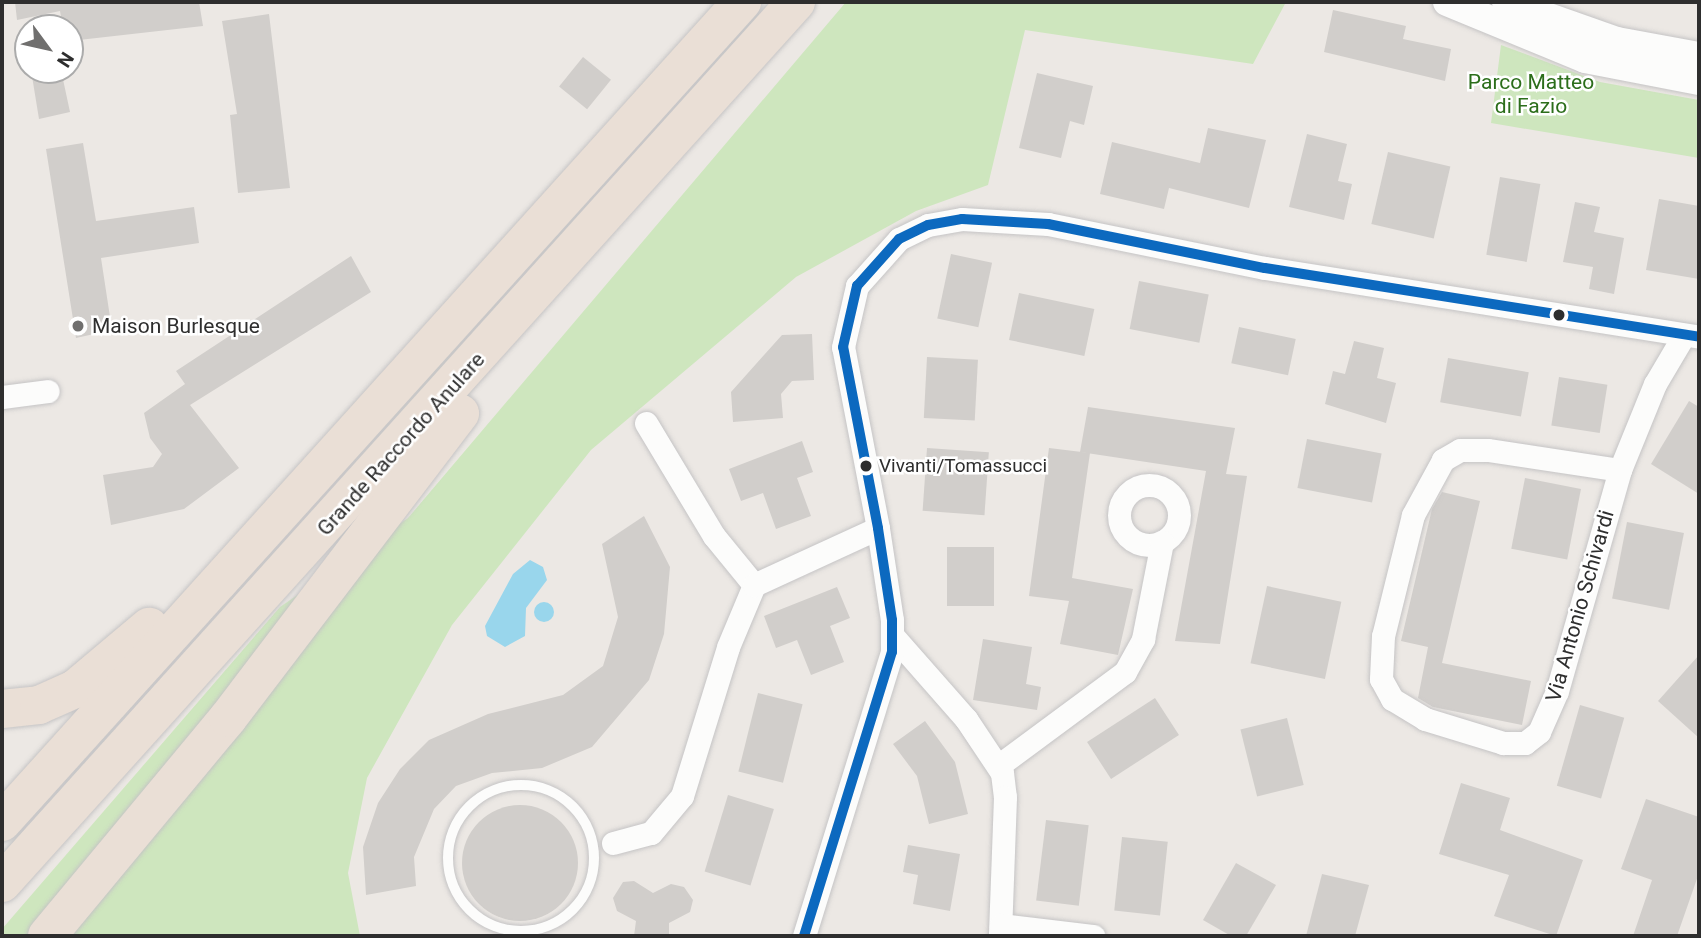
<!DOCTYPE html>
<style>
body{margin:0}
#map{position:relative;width:1701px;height:938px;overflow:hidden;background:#ece8e4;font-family:Roboto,sans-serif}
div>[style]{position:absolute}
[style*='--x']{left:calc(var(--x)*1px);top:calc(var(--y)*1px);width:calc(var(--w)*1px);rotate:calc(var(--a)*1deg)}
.green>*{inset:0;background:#cee6be}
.water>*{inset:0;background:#99d6ec}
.round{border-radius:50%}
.building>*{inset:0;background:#d1cecb;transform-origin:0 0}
.roads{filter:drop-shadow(0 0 2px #c5c4c5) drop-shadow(0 0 2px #c5c4c5)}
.service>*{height:10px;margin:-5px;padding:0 5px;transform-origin:5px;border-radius:5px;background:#fcfcfb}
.service>.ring{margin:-5px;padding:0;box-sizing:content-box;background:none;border:10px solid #fcfcfb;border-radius:50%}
.minor>*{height:23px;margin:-11.5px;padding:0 11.5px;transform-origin:11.5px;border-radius:11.5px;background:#fcfcfb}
.minor>.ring{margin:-11.5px;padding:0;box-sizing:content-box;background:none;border:23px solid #fcfcfb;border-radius:50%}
.tertiary>*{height:28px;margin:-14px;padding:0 14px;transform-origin:14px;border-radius:14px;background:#fcfcfb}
.motorway>*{height:38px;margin:-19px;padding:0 19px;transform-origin:19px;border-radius:19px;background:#eadfd6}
.bus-1>*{height:10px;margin:-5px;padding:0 5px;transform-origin:5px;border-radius:5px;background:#0c69bf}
.dots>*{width:19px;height:19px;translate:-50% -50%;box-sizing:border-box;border:4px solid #fff;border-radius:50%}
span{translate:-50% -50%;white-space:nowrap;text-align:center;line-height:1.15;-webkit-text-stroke:5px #fff;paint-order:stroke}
.bus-label{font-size:19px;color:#2e2e2e}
.left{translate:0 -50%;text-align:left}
.park-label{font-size:21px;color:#2c6e1b}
.poi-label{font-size:21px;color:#2e2e2e}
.street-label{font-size:21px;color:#2e2e2e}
.frame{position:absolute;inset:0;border:4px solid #2e2e2e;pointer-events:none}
.north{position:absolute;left:14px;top:14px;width:70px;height:70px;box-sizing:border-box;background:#fff;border:2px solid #ababab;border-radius:50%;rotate:123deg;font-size:19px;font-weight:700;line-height:28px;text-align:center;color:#2e2e2e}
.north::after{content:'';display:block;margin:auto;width:24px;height:32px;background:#706f6e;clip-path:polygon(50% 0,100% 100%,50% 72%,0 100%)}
</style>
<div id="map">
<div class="green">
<div style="clip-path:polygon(846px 2px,1286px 2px,1253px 64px,1025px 30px,988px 185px,916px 211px,796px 277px,591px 450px,452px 625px,367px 778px,348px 873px,360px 936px,2px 936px,2px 929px,280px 607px,408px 518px)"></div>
<div style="clip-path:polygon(1501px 45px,1600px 82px,1699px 100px,1699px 158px,1491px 123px)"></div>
</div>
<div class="water">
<div style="clip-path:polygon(530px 560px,543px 567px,547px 580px,526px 608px,525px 636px,505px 647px,487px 636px,485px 626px,513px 574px)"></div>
<div class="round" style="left:534px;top:602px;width:20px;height:20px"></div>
</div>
<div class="building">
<div style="clip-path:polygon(15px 2px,199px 2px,203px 26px,70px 41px,70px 28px,63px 28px,60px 11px,17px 20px)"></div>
<div style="clip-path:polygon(1333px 10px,1406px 26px,1403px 39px,1451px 49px,1445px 81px,1324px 52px)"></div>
<div style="clip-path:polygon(269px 14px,290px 188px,238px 193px,230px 115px,237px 114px,222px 21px)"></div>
<div style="left:583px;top:57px;width:36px;height:38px;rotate:39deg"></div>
<div style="clip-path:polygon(31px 70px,61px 70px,70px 112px,39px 119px)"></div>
<div style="clip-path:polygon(1037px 73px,1093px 86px,1084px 125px,1070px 121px,1061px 158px,1019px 148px)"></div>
<div style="clip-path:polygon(1208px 128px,1266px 140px,1249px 208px,1169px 188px,1164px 209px,1100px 194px,1112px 142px,1200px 163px)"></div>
<div style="clip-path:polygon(1307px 134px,1347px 144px,1338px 181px,1352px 184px,1344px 220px,1289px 207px)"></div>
<div style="clip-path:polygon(83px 143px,96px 221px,194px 207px,199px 243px,101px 258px,112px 330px,76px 338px,46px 149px)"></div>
<div style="left:1388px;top:152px;width:64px;height:74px;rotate:13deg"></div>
<div style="left:1500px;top:177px;width:41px;height:79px;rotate:10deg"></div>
<div style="clip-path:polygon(1659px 199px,1699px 206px,1699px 279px,1646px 270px)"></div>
<div style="clip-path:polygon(1575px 202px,1600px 207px,1594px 232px,1624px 238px,1614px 294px,1589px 289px,1593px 267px,1563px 262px)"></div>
<div style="left:951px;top:254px;width:42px;height:66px;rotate:12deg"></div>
<div style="clip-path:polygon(351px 256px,371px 292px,190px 405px,239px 468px,184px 509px,111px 525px,103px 475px,153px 467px,162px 454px,150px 438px,144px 413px,185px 384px,176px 371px)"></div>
<div style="left:1139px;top:281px;width:71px;height:49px;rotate:11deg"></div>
<div style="left:1019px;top:293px;width:77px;height:48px;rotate:12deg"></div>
<div style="left:1239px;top:327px;width:58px;height:37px;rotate:12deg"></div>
<div style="clip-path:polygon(812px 334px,814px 380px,792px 381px,781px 394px,783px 418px,733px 422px,731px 392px,782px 335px)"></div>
<div style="clip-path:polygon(1354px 341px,1384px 348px,1377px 378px,1396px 383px,1386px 423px,1325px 404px,1333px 371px,1345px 374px)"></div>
<div style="left:927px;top:357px;width:51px;height:61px;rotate:3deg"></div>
<div style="left:1448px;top:358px;width:82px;height:45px;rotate:10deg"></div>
<div style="left:1559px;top:377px;width:49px;height:49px;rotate:9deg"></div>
<div style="clip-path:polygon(1689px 401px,1699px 407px,1699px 494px,1651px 464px)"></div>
<div style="clip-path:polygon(1088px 407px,1235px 428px,1226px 474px,1247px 476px,1220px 644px,1175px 641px,1206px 471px,1080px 452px)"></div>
<div style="left:1307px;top:439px;width:76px;height:50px;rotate:11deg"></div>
<div style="clip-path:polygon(802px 441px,813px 472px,797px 478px,811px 516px,776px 529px,763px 493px,741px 501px,729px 469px)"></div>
<div style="left:927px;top:448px;width:62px;height:63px;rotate:4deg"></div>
<div style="clip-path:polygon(1049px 448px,1090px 453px,1072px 578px,1133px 589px,1118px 655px,1060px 644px,1069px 601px,1029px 596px)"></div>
<div style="left:1525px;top:478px;width:57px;height:72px;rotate:11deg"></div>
<div style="clip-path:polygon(1442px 492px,1480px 501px,1442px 663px,1531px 681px,1522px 725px,1433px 707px,1418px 698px,1428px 647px,1401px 641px,1432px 509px)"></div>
<div style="clip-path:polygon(644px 516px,670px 567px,664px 634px,649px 680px,592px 747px,542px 768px,492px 773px,456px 786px,434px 809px,414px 857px,416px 886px,366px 895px,363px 847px,378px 803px,400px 769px,429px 740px,488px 714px,563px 695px,603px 666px,618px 617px,602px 544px)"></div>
<div style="left:1627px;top:522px;width:58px;height:78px;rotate:11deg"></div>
<div style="left:947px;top:547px;width:47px;height:59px"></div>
<div style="left:1267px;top:586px;width:76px;height:79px;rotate:12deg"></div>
<div style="clip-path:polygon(837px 587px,850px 618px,830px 626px,844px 662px,811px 675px,797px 640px,776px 648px,764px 616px)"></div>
<div style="clip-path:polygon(983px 639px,1032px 647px,1026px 684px,1041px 687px,1037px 710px,973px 700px)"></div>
<div style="clip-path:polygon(1699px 655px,1699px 738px,1658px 701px)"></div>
<div style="left:758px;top:693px;width:46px;height:81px;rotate:14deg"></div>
<div style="left:1155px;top:698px;width:44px;height:81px;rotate:57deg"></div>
<div style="left:1580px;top:705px;width:46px;height:84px;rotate:16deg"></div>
<div style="left:1287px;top:718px;width:69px;height:48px;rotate:76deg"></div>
<div style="clip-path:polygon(925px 721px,955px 762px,968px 814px,929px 824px,917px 776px,893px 744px)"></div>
<div style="clip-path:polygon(1461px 783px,1510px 798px,1500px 830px,1583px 860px,1556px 936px,1494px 916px,1509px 875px,1439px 854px)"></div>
<div style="left:728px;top:795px;width:48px;height:80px;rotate:17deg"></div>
<div style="clip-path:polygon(1646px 799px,1699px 817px,1699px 873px,1677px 936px,1633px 936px,1652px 880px,1621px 869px)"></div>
<div class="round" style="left:462px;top:805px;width:116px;height:116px"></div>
<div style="left:1046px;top:820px;width:43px;height:81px;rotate:7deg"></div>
<div style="left:1122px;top:837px;width:46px;height:74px;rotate:6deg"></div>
<div style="clip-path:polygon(908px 845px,960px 854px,950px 911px,913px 904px,918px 875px,903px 872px)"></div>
<div style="clip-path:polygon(1236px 863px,1276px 885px,1246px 936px,1231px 936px,1203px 920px)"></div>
<div style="clip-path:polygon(1322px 874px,1369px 885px,1355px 936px,1306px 936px)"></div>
<div style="clip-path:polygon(634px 881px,653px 893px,671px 884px,684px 887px,693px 900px,690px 912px,669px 923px,669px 936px,634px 936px,636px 921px,617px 911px,613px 898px,623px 882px)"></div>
</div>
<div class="roads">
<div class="service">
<div class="ring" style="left:448px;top:785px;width:136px;height:136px"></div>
</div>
<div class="minor">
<div style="--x:2;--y:397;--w:46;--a:-7.4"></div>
<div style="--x:646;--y:423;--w:132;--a:59"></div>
<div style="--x:714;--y:536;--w:63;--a:50.8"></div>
<div style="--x:1620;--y:470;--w:134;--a:-171.4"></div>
<div style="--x:1487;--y:450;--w:27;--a:180"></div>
<div style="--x:1460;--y:450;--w:20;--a:150"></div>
<div style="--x:1443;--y:460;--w:63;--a:118.6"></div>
<div style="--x:1413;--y:515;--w:125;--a:103.9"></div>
<div style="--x:1383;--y:636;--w:43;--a:92.7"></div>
<div style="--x:1381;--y:679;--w:23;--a:61"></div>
<div style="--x:1392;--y:699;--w:39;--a:31"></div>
<div style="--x:1425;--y:719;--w:82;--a:17.1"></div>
<div style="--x:1503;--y:743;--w:22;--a:0"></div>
<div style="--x:1525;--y:743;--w:18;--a:-38"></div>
<div style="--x:1539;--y:732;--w:45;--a:-66.3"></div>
<div style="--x:1557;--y:691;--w:230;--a:-74.1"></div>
<div style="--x:1620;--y:470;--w:93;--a:-67.9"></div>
<div style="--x:1655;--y:384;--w:57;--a:-59.4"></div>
<div class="ring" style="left:1119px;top:485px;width:37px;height:37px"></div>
<div style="--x:893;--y:636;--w:111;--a:48.7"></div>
<div style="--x:966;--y:719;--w:65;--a:56.3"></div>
<div style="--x:1002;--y:773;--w:24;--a:83"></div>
<div style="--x:1005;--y:797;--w:139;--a:92.1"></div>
<div style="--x:998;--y:766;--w:158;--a:-36.5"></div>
<div style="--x:1125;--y:672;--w:38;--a:-61"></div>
<div style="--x:1143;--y:639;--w:99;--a:-78.9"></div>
<div style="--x:613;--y:843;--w:39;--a:-15"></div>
<div style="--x:651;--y:833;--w:48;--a:-50"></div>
<div style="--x:682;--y:796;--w:156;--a:-72.8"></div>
<div style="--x:728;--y:647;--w:67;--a:-67.2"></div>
<div style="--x:754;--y:585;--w:136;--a:-24.7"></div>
<div style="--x:1001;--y:925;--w:93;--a:6.8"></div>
<div style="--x:804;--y:936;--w:297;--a:-72.8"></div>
<div style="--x:892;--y:652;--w:32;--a:-90"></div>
<div style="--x:892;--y:620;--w:93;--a:-98.7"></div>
<div style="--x:878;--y:528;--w:184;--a:-100.9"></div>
<div style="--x:843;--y:347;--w:63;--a:-77.1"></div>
<div style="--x:857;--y:286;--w:63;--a:-48.2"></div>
<div style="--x:899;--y:239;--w:32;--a:-26"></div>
<div style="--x:928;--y:225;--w:35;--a:-10"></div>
<div style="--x:962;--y:219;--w:86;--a:3.3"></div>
<div style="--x:1048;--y:224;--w:221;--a:11.5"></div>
<div style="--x:1265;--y:268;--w:439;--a:9"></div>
</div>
<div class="tertiary">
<div style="--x:1447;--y:2;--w:149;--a:22.4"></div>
<div style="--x:1585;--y:59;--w:116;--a:10.9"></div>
<div style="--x:1506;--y:2;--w:118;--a:19.4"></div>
<div style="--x:1617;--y:41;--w:83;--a:10.4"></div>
</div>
<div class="motorway">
<div style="--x:2;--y:709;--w:37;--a:-6"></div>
<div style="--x:39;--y:705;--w:39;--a:-24"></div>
<div style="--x:75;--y:689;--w:97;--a:-40"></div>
<div style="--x:2;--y:822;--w:1105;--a:-47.94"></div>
<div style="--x:2;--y:883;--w:1186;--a:-47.97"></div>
<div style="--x:47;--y:936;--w:283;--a:-50.3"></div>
<div style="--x:228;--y:718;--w:383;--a:-52.7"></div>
</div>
</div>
<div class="bus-1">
<div style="--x:804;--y:936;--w:297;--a:-72.8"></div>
<div style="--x:892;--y:652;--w:32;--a:-90"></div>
<div style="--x:892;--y:620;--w:93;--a:-98.7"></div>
<div style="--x:878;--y:528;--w:184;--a:-100.9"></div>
<div style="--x:843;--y:347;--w:63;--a:-77.1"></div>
<div style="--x:857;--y:286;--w:63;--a:-48.2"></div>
<div style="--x:899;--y:239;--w:32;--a:-26"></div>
<div style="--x:928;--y:225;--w:35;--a:-10"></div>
<div style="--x:962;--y:219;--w:86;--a:3.3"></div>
<div style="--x:1048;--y:224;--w:221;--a:11.5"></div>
<div style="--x:1265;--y:268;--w:439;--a:9"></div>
</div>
<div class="dots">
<div style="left:1559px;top:315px;background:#2e2e2e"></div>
<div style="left:78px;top:326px;background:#706f6e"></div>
<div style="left:866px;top:466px;background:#2e2e2e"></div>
</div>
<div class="bus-label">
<span class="left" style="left:879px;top:466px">Vivanti/Tomassucci</span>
</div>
<div class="park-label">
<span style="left:1531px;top:94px">Parco Matteo<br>di Fazio</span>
</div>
<div class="poi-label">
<span class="left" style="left:92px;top:326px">Maison Burlesque</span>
</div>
<div class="street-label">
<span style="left:401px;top:444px;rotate:-48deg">Grande Raccordo Anulare</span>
<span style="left:1580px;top:606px;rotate:-74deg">Via Antonio Schivardi</span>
</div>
<div class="frame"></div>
<div class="north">N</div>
</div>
